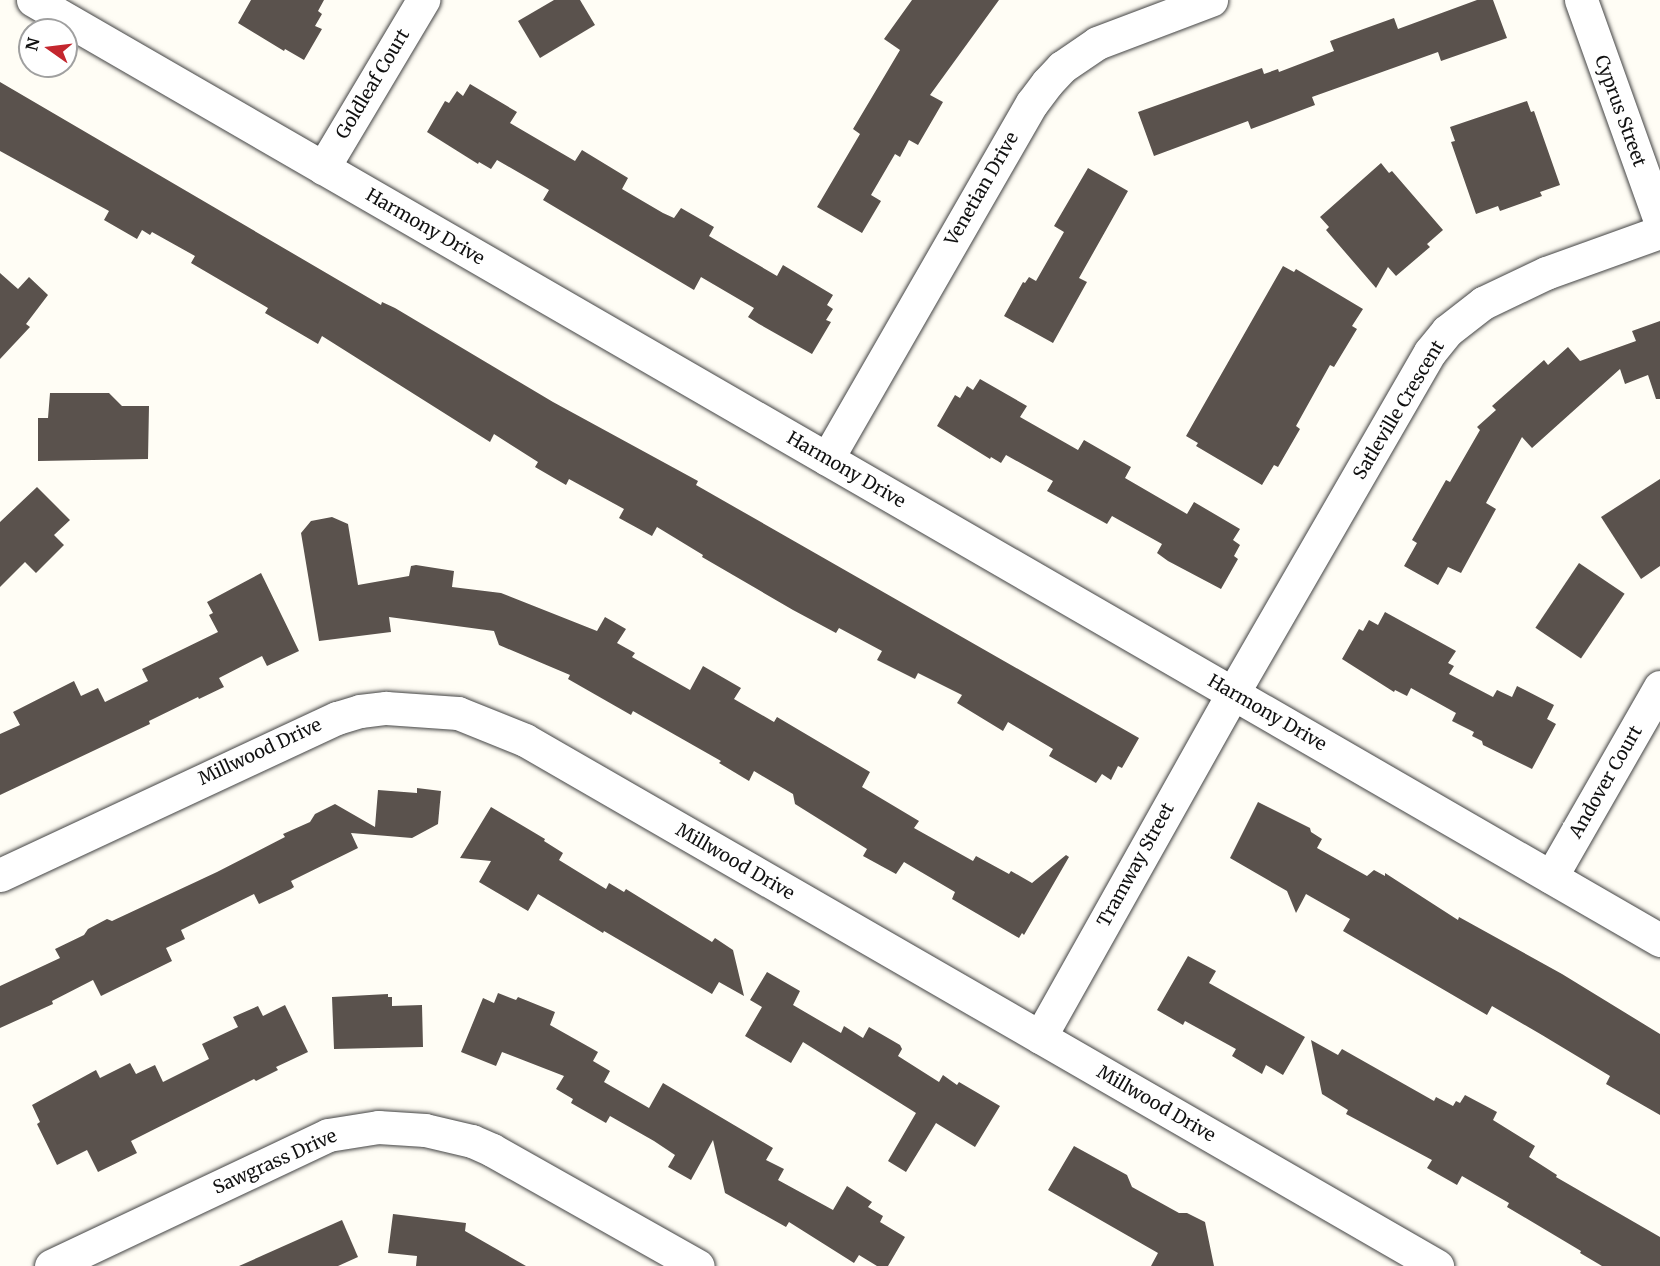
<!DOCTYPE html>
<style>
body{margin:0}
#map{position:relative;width:1660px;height:1266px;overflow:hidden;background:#fffdf5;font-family:Merriweather,serif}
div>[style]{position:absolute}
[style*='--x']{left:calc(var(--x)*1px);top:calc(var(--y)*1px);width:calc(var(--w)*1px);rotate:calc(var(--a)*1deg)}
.building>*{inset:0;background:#5a524d;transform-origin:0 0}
.roads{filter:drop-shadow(0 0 2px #444) drop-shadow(0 0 2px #444)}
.minor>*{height:33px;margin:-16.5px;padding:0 16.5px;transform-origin:16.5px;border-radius:16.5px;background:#fff}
span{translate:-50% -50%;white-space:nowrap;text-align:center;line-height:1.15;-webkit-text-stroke:6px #fff;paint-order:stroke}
.street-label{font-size:18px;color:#111}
.north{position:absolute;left:18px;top:18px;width:60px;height:60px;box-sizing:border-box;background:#fff;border:2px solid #a0a0a0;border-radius:50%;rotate:284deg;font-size:16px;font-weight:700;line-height:24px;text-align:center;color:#111}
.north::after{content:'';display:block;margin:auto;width:21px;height:27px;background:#c4262e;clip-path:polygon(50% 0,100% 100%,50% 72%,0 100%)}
</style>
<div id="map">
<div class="building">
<div style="clip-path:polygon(251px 0,324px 0,318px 11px,322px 14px,315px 26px,322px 29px,304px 60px,285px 49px,284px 51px,238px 23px)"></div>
<div style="clip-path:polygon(554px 0,580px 0,595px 25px,540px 58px,518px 21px)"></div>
<div style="clip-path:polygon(912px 0,999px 0,930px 95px,943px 102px,918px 145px,909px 140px,900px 157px,895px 154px,871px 195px,881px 201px,862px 233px,817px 207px,860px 134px,853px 129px,900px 50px,884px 39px)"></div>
<div style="clip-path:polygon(1477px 0,1493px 0,1507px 38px,1441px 61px,1438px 52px,1312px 97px,1315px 105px,1251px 129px,1248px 121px,1154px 156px,1138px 112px,1262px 68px,1264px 74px,1278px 69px,1279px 72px,1334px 51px,1330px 41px,1394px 18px,1398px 29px)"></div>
<div style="clip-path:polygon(0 82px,381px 305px,382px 302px,395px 308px,553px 402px,698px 481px,696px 485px,1139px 738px,1122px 768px,1118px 766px,1111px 780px,1102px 774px,1096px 783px,1049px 756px,1053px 749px,1008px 722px,1003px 731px,957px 703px,962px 695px,918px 673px,915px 679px,877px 660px,882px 651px,839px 628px,836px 633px,793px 610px,702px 557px,703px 555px,657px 527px,652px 536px,619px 518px,624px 509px,569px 479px,566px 485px,535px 467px,538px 462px,494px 434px,490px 442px,322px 336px,318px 344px,265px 313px,268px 308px,191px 263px,195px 256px,152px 232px,150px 235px,142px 230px,137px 239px,104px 220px,109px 211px,0 151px)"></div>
<div style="clip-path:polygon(470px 84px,517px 112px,510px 123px,575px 161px,582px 150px,628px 178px,622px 189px,663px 213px,674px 218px,681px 208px,714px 227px,709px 236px,777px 276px,783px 265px,833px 295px,827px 305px,833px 309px,826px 320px,831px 322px,812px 354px,759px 324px,748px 317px,754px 308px,701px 277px,694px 290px,543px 200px,549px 190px,497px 160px,491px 169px,479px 162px,478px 164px,427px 132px,445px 101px,449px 103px,457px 91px,463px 96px)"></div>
<div style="clip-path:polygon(1527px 101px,1531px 112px,1534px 111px,1560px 185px,1540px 192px,1542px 196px,1500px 211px,1498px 206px,1476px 214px,1451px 142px,1455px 141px,1450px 127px)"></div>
<div style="clip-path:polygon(1381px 163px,1389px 173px,1392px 171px,1443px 230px,1427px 244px,1430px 247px,1396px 276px,1388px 267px,1376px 288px,1326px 230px,1329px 227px,1320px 217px)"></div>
<div style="clip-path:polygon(1088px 168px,1128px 191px,1079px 278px,1087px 282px,1053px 343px,1004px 316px,1023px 282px,1025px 283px,1029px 277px,1036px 281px,1064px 232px,1054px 226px)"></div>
<div style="clip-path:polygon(1283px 266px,1294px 272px,1296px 269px,1363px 309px,1352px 326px,1357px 329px,1334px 367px,1330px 365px,1306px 408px,1296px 426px,1300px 429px,1278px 467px,1274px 465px,1262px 485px,1196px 446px,1198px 443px,1186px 436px)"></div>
<div style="clip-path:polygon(0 273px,18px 289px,29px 277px,48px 295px,26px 324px,30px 327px,0 359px)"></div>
<div style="clip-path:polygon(1660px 321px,1660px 399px,1656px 399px,1648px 375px,1625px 384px,1620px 369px,1532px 448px,1522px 437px,1486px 503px,1496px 509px,1461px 573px,1448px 567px,1438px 585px,1404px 566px,1417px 543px,1412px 540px,1446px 480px,1450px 482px,1480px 430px,1477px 427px,1496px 410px,1492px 406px,1544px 360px,1548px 365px,1568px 347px,1580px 361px,1636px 341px,1632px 331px)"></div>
<div style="clip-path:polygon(980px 379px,1027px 406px,1020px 417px,1078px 450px,1084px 440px,1131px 467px,1125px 478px,1187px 514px,1194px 502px,1240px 529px,1233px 540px,1240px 545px,1234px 556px,1238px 559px,1221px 589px,1168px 561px,1157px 553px,1162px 544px,1112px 516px,1107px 524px,1047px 491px,1053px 481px,1006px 455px,1001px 463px,991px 457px,990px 459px,937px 426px,955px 395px,960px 398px,967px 386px,973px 390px)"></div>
<div style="clip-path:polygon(50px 393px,109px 393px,122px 406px,149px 406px,148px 459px,38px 461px,38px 418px,48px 418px)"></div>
<div style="clip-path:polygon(1660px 479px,1660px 566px,1641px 579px,1601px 517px)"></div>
<div style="clip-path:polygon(37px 487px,70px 520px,54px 535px,64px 545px,36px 573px,25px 562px,0 587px,0 522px)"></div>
<div style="clip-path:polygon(332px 517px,348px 524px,358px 585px,409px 576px,411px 566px,416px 565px,454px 571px,452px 587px,501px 593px,597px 631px,605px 617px,626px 629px,617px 643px,635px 653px,632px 657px,690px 690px,703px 666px,741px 688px,734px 699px,774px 722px,777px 717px,870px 772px,862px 787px,919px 821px,914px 828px,973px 861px,976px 856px,1009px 874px,1011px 871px,1032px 883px,1066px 855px,1069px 857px,1024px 935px,1022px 933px,1019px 938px,952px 899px,955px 892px,904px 862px,896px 874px,863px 856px,867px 849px,795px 804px,793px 794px,754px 771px,749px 781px,719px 763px,721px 761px,633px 711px,631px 715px,568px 679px,570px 675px,499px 645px,494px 631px,389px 617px,391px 632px,319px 641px,301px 533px,311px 521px)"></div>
<div style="left:1579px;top:563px;width:55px;height:78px;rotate:34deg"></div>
<div style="clip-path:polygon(261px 573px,299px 651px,267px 666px,262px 656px,219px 678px,224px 687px,199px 699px,198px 697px,149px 721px,150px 724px,0 795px,0 734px,20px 725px,13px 712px,74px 681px,81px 696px,98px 688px,105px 702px,148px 681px,142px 669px,218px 632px,209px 615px,213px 613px,207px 602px)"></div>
<div style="clip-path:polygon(1385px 612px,1456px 651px,1448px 663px,1454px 666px,1449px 674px,1493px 697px,1497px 690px,1512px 697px,1517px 686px,1554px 705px,1547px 719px,1556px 724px,1532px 769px,1483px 745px,1482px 741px,1472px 736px,1474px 732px,1452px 721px,1456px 713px,1411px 688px,1407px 696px,1395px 690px,1394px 692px,1342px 659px,1359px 629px,1363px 631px,1369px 620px,1378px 625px)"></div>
<div style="clip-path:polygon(417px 788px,441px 791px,438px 824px,412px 838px,351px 833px,358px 848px,291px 881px,294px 887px,291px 889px,259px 904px,254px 894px,181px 930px,185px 939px,166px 948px,172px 961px,101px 996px,93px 980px,52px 1001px,53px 1004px,0 1028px,0 986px,60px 958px,55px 949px,84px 935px,88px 929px,107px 919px,112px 921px,217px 872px,285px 837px,283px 834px,310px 822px,315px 814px,335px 804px,375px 827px,378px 790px,417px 793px)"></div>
<div style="clip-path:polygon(1258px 802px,1310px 828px,1311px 832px,1322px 839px,1317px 848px,1367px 876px,1374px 870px,1385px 876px,1385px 873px,1458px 920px,1459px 917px,1562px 974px,1660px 1034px,1660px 1115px,1606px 1084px,1610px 1076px,1542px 1035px,1492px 1006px,1487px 1015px,1343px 931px,1350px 919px,1306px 894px,1296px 913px,1287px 891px,1230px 858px)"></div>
<div style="clip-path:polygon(491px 807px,545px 839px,544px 841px,563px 853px,559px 860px,606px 889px,609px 883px,624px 892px,626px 889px,712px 942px,715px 938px,733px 950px,744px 996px,719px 982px,712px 994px,604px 931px,603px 933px,538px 894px,528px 911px,479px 882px,491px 861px,460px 858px)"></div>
<div style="clip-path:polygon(1188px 956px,1216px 971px,1209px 983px,1305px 1037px,1283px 1075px,1266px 1065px,1262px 1074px,1232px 1056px,1236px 1049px,1185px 1021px,1183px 1025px,1157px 1010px)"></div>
<div style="clip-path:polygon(767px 972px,800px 991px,793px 1005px,841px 1033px,844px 1026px,863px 1038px,869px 1027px,900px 1045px,902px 1049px,898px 1056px,939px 1082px,943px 1075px,957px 1085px,959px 1082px,1000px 1106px,975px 1147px,936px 1123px,906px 1172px,888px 1161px,916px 1113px,803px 1042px,791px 1063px,745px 1036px,762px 1007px,750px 1000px)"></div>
<div style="clip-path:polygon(498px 993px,516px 1000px,518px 997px,555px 1012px,550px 1025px,598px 1052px,593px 1061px,610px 1071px,604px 1082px,649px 1108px,663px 1083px,773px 1148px,766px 1160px,784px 1169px,778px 1180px,833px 1210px,847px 1186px,872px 1202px,868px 1207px,883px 1216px,880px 1222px,905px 1237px,888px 1266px,877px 1266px,859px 1255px,854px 1263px,789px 1222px,786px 1227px,725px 1193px,713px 1140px,691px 1180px,668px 1167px,675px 1155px,654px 1141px,610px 1116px,606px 1123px,571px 1103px,573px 1099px,556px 1089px,564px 1076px,502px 1052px,496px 1066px,461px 1052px,483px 998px,494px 1003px)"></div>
<div style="clip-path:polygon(388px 994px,388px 997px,392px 997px,392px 1006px,422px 1005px,423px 1047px,334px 1049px,332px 997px)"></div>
<div style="clip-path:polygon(285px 1005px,308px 1052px,276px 1067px,278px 1070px,256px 1081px,254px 1079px,131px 1141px,137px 1153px,98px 1172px,87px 1150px,57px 1165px,37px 1124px,40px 1122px,32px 1105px,96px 1070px,100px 1078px,130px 1063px,136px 1074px,155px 1065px,163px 1082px,209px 1059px,202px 1044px,238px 1027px,233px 1017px,258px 1006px,263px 1016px)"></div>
<div style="clip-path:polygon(1311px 1040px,1338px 1055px,1342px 1049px,1434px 1101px,1436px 1097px,1453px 1106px,1456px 1101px,1460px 1103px,1465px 1095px,1497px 1112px,1493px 1120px,1535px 1146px,1529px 1157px,1557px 1175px,1556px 1177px,1660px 1237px,1660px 1266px,1602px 1266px,1580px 1253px,1581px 1251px,1507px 1207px,1509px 1203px,1462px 1176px,1457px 1185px,1427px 1168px,1432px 1160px,1346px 1114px,1348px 1110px,1322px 1094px)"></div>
<div style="clip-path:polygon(1074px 1146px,1127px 1175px,1132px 1187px,1179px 1213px,1187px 1213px,1205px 1222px,1214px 1266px,1151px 1266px,1158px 1253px,1048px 1190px)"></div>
<div style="clip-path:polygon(393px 1214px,466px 1223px,465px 1231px,526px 1266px,416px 1266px,417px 1256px,388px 1253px)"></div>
<div style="clip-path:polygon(342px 1220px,358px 1257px,338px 1266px,239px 1266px)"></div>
</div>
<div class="roads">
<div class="minor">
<div style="--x:33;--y:0;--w:1879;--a:30.02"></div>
<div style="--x:1581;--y:0;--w:235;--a:70.3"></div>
<div style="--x:323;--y:168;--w:196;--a:-59.2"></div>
<div style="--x:827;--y:459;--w:411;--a:-60.1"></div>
<div style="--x:1032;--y:103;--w:25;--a:-53"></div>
<div style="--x:1047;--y:83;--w:22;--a:-47"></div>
<div style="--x:1062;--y:67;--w:42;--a:-34.4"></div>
<div style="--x:1097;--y:43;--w:122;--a:-20.7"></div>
<div style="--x:0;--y:875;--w:372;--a:-25"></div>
<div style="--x:337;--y:718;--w:24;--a:-17"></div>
<div style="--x:360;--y:711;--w:26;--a:-7"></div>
<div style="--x:386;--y:708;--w:72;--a:4"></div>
<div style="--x:458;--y:713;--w:72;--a:21.9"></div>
<div style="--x:525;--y:740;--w:1053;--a:29.97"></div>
<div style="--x:1551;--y:877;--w:219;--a:-60.2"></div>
<div style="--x:1040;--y:1037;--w:394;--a:-60.7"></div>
<div style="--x:1233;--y:693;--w:394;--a:-60"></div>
<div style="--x:1430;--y:352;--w:27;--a:-51"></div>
<div style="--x:1447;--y:331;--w:46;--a:-37.9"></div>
<div style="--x:1483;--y:303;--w:70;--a:-25.5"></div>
<div style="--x:1546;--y:273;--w:121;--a:-19.8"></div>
<div style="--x:51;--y:1266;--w:306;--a:-25.3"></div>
<div style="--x:328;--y:1135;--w:51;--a:-9.1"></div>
<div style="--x:378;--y:1127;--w:47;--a:3.7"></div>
<div style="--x:425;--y:1130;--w:48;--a:13.2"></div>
<div style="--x:472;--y:1141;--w:22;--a:24"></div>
<div style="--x:492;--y:1150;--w:236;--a:29.4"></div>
</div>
</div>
<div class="street-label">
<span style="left:373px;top:84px;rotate:-59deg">Goldleaf Court</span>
<span style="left:1620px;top:111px;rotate:70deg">Cyprus Street</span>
<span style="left:982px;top:189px;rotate:-60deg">Venetian Drive</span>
<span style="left:425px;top:227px;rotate:30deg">Harmony Drive</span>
<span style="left:1399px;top:410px;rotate:-59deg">Satleville Crescent</span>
<span style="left:846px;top:470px;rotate:30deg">Harmony Drive</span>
<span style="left:1267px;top:713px;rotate:30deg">Harmony Drive</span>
<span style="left:260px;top:752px;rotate:-25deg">Millwood Drive</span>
<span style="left:1606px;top:782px;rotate:-60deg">Andover Court</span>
<span style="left:735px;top:862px;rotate:30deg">Millwood Drive</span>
<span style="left:1136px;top:865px;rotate:-61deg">Tramway Street</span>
<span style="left:1156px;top:1104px;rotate:30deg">Millwood Drive</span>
<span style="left:275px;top:1162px;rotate:-24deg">Sawgrass Drive</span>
</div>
<div class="north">N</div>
</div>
